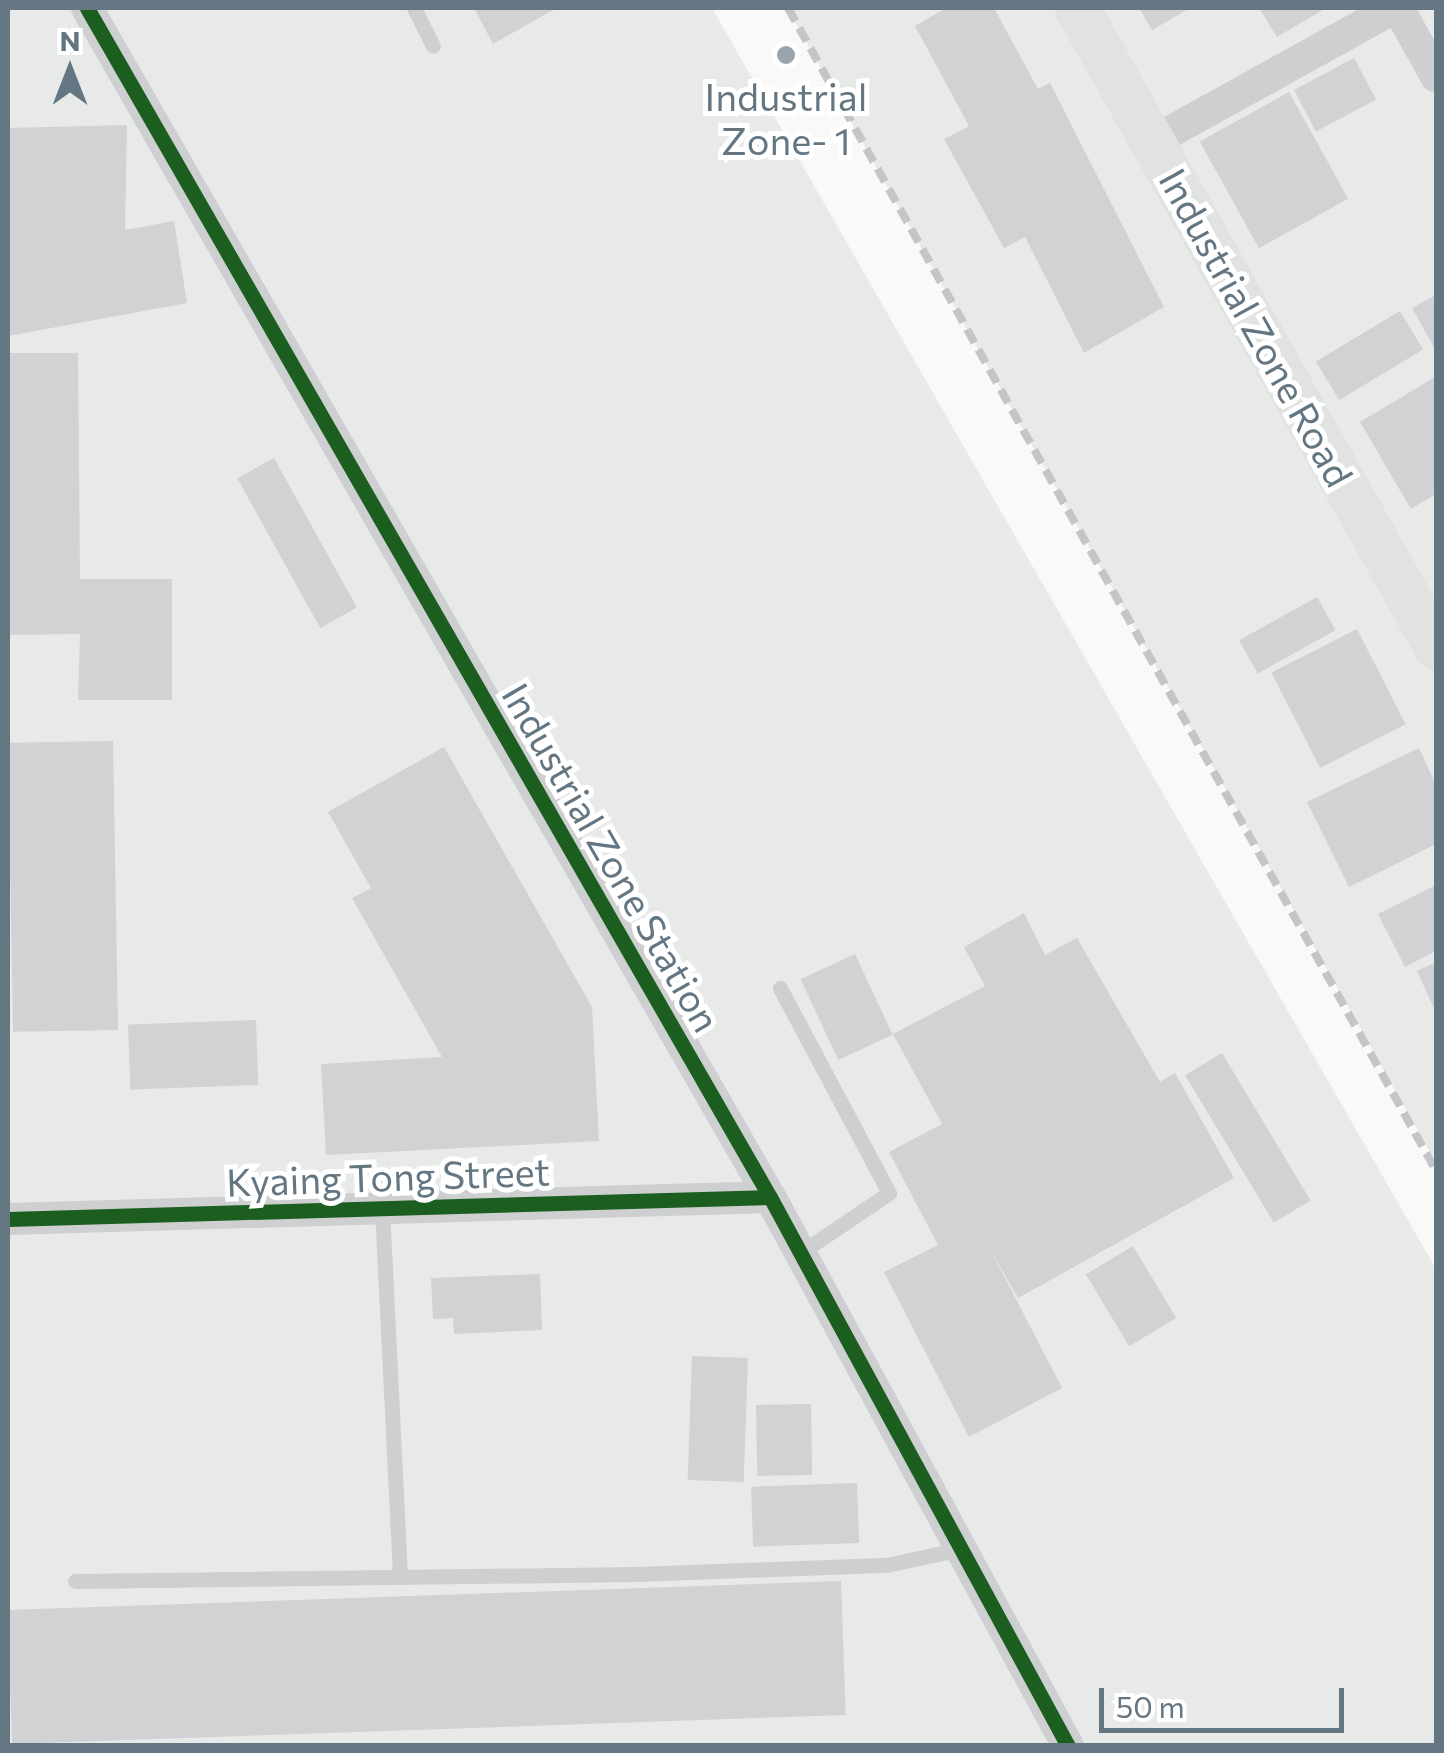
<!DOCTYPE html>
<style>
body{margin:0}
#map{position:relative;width:1444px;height:1753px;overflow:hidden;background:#f9f9f9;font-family:Commissioner,sans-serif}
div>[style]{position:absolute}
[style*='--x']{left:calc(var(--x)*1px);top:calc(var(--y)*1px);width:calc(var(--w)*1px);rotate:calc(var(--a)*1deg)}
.built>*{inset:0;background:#e8e9e9}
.building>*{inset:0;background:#d0d2d3;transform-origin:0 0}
.lane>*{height:15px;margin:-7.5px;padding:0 7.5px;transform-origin:7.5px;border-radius:7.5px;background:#cecfd0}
.street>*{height:32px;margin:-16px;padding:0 16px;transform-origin:16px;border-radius:16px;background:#cecfd0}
.secondary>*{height:45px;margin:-22.5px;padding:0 22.5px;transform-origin:22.5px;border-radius:22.5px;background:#e1e2e2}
.rail>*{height:8px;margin-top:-4px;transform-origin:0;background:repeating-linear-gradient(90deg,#c3c5c6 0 15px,transparent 0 23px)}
.cycleway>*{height:15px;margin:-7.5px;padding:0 7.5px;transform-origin:7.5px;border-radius:7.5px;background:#1b5e20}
.dots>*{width:28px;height:28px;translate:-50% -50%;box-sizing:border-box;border:5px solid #fff;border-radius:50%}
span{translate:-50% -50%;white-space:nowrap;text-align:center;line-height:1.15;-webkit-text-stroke:10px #fff;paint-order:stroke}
.poi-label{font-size:38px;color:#657683}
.street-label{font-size:38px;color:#657683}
.frame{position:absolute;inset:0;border:10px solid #657683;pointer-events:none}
.north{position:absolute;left:20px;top:20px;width:100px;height:100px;-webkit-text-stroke:8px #fff;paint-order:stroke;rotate:0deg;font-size:28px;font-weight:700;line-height:40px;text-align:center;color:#657683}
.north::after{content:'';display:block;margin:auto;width:35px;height:45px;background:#657683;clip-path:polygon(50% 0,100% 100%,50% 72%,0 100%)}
.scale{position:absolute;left:1099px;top:1688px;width:245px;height:45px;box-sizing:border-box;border:5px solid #657683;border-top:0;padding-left:12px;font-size:30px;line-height:35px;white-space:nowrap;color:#657683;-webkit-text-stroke:8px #fff;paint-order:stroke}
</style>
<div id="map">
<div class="built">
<div style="clip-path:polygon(8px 8px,712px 8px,1436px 1269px,1436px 1745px,8px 1746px)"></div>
<div style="clip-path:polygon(787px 8px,1436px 8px,1436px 1163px,1085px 540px)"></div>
</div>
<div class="building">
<div style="clip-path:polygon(474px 8px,552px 8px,553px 10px,493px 44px)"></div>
<div style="clip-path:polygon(946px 8px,994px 8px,1038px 89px,1050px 83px,1164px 307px,1084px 353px,1025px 237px,1004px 248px,944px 139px,969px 126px,915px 26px)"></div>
<div style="clip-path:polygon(1139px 8px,1190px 8px,1152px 30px)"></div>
<div style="clip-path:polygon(1259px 8px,1326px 8px,1277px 37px)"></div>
<div style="left:1354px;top:58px;width:47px;height:68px;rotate:62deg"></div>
<div style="left:1289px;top:92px;width:122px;height:102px;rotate:61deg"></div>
<div style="clip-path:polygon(127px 125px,125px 230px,174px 221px,187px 303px,8px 336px,8px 128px)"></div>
<div style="clip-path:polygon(1436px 295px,1436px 351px,1412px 308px)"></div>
<div style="left:1400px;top:311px;width:45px;height:98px;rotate:59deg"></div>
<div style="clip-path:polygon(8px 353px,78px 353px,80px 579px,172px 579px,172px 700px,78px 700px,80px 634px,8px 635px)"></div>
<div style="clip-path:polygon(1435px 377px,1436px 494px,1411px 509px,1360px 422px)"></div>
<div style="left:274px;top:458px;width:171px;height:42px;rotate:61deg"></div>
<div style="left:1317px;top:597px;width:38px;height:89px;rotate:61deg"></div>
<div style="left:1357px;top:629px;width:107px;height:96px;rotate:63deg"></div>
<div style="left:113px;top:741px;width:289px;height:105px;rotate:89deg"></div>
<div style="clip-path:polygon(444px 747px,592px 1007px,599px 1141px,326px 1155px,321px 1064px,442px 1057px,352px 898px,371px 888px,328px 812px)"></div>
<div style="clip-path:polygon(1419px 748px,1436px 785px,1436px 844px,1349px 887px,1307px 802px)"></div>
<div style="clip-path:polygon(1436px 885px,1436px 951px,1405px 967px,1378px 914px)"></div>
<div style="clip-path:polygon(1024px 913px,1045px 955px,1077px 938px,1160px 1082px,1175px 1073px,1234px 1178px,1018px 1298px,990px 1249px,1062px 1388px,969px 1437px,884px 1272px,938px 1245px,889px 1152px,942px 1124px,893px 1034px,985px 986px,964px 947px)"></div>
<div style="left:855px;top:954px;width:89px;height:60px;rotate:65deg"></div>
<div style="clip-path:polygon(1436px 962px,1436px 1013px,1417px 971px)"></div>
<div style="left:256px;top:1020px;width:65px;height:128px;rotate:88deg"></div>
<div style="left:1222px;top:1053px;width:172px;height:43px;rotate:59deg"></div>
<div style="left:1133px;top:1246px;width:84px;height:55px;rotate:59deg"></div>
<div style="clip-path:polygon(540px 1274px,542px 1330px,454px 1334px,453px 1318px,433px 1319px,431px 1278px)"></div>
<div style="left:692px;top:1356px;width:56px;height:124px;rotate:2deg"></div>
<div style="left:811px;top:1404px;width:71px;height:55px;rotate:89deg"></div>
<div style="left:857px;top:1483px;width:60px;height:106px;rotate:88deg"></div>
<div style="left:841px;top:1581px;width:134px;height:834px;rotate:88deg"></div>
</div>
<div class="lane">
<div style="--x:414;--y:8;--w:42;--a:63.4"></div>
<div style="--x:780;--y:988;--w:232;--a:62"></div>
<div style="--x:889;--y:1193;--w:107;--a:146"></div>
<div style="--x:382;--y:1208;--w:369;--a:87.2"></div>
<div style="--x:75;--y:1581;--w:561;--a:-0.71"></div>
<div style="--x:636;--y:1574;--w:251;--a:-2.1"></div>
<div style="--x:887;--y:1565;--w:76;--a:-12.2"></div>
</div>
<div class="street">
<div style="--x:87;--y:8;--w:1371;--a:60.13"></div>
<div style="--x:770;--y:1197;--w:625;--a:61.51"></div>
<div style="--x:1398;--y:8;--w:78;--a:60.8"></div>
<div style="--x:1152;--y:142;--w:277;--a:-29"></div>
<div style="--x:8;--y:1219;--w:762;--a:-1.65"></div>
</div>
<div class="secondary">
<div style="--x:1077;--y:8;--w:733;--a:60.67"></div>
</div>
<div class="rail">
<div style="--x:788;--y:8;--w:1331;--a:60.87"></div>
</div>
<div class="cycleway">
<div style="--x:87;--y:8;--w:1371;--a:60.13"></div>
<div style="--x:770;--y:1197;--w:625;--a:61.51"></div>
<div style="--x:8;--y:1219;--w:762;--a:-1.65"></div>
</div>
<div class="dots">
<div style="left:786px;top:55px;background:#99a4ac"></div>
</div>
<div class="poi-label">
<span style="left:786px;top:118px">Industrial<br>Zone- 1</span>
</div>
<div class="street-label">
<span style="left:1257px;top:327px;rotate:61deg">Industrial Zone Road</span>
<span style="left:612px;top:857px;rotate:60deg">Industrial Zone Station</span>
<span style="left:388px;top:1176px;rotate:-2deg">Kyaing Tong Street</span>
</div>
<div class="frame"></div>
<div class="north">N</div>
<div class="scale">50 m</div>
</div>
